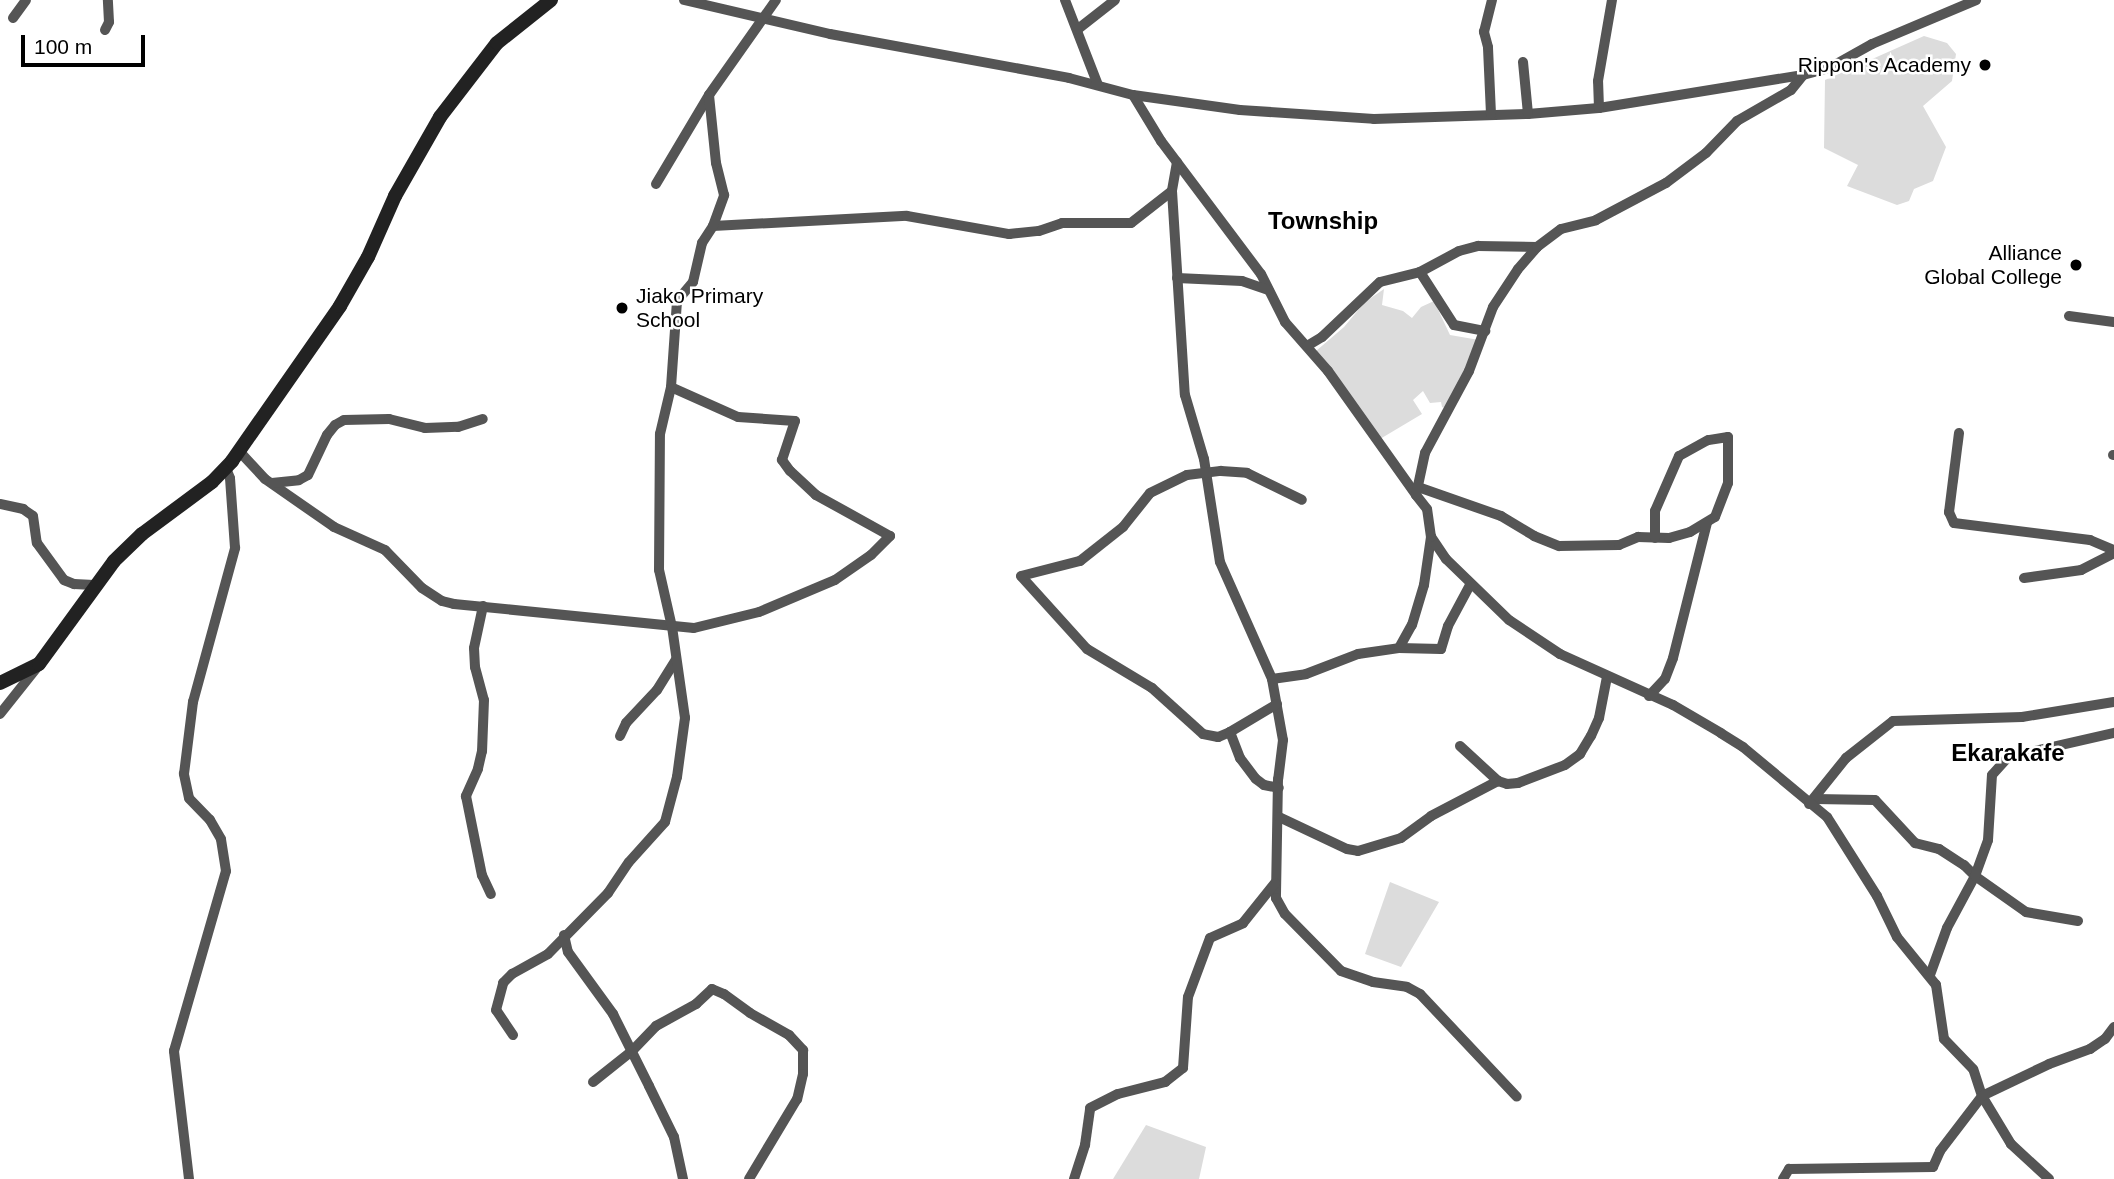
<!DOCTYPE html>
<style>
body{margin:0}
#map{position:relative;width:2114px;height:1179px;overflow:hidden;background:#fff;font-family:Helvetica,sans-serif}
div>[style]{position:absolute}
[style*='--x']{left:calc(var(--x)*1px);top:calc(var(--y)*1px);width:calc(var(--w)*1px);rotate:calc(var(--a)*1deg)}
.green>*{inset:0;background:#dcdcdc}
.street>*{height:10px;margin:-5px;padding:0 5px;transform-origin:5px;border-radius:5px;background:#555}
.secondary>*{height:14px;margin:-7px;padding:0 7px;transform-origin:7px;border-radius:7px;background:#222}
.dots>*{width:19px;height:19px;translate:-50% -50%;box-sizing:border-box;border:4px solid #fff;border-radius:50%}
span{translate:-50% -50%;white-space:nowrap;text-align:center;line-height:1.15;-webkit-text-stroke:5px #fff;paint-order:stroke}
.poi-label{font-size:21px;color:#000}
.right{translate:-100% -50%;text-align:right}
.left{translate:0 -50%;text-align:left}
.quarter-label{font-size:24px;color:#000;font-weight:700}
.scale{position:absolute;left:21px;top:35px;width:124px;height:32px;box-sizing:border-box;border:4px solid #000;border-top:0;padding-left:9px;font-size:21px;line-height:24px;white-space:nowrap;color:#000;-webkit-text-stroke:5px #fff;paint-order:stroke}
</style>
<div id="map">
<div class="green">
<div style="clip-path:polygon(1924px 36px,1947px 43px,1956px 54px,1952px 81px,1923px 106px,1946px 147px,1933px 181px,1914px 189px,1909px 201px,1897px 205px,1847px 186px,1858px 165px,1824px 148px,1825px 80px)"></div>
<div style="clip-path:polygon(1384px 289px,1382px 305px,1403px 311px,1412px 318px,1421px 307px,1434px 301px,1450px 335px,1479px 340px,1449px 410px,1442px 407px,1441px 402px,1430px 403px,1423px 391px,1413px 400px,1422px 414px,1380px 439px,1316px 351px,1344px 327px,1365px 302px)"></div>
<div style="clip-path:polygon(1390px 882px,1439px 902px,1401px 967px,1365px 954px)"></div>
<div style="clip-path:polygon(1146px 1125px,1206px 1147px,1199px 1179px,1113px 1179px)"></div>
</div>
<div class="street">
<div style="--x:684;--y:0;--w:150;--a:13.1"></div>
<div style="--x:830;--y:34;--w:243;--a:10.4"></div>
<div style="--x:1069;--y:78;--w:66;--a:14.9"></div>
<div style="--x:1133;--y:95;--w:108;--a:8"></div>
<div style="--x:1240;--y:110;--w:134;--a:3.8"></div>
<div style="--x:1374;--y:119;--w:154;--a:-1.9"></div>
<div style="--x:1528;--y:114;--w:71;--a:-4.8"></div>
<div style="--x:1599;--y:108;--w:207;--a:-9.2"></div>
<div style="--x:1803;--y:75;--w:27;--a:-15"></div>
<div style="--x:1829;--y:68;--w:49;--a:-29.2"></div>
<div style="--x:1872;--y:44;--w:113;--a:-22.9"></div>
<div style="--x:1065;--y:0;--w:91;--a:68.8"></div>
<div style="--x:13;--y:18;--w:22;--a:-54"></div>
<div style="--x:1078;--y:29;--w:47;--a:-38.1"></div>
<div style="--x:105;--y:30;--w:9;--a:-63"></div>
<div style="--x:109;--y:22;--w:22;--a:-93"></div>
<div style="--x:1523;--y:62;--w:52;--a:84.5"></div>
<div style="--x:1133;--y:95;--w:54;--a:58.7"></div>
<div style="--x:1161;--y:141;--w:166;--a:53.1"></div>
<div style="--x:1261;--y:274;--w:54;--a:63.4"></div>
<div style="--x:1285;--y:322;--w:65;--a:48.7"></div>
<div style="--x:1328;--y:371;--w:152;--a:54.6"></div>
<div style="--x:1599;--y:108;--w:27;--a:-92"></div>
<div style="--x:1598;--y:81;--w:82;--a:-80.2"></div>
<div style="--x:1491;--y:114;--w:67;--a:-92.6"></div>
<div style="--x:1488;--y:47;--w:16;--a:-105"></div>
<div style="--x:1484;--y:32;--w:33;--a:-76"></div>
<div style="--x:1177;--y:162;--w:29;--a:100"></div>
<div style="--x:1172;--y:191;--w:204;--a:86.4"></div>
<div style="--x:1185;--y:395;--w:67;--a:73.5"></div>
<div style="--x:1204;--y:459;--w:104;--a:81.2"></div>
<div style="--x:1220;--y:562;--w:128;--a:66"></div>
<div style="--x:1272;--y:679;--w:62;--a:79.8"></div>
<div style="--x:1283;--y:740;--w:39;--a:97"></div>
<div style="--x:1278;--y:779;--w:119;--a:91"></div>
<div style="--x:1276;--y:898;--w:18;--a:61"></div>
<div style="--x:1285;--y:914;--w:80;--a:45.5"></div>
<div style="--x:1341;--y:971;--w:34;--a:19"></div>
<div style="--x:1373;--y:982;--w:34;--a:8"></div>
<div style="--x:1407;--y:987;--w:15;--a:28"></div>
<div style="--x:1420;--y:994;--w:141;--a:46.7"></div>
<div style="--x:656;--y:184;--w:104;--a:-59.2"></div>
<div style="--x:709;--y:95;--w:116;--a:-54.8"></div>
<div style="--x:713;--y:226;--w:194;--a:-3"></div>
<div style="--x:907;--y:216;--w:104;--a:10"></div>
<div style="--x:1009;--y:234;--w:30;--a:-6"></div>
<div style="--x:1039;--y:231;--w:24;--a:-19"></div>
<div style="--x:1062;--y:223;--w:69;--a:0"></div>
<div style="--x:1131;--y:223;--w:52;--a:-38"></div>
<div style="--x:1420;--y:272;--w:63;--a:57.3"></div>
<div style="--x:1454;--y:325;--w:32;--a:11"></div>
<div style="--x:1177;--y:278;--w:65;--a:2.6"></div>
<div style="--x:1242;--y:281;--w:28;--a:19"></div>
<div style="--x:2069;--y:316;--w:45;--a:7.6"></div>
<div style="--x:1307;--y:346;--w:17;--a:-31"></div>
<div style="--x:1322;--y:337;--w:80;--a:-43.5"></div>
<div style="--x:1380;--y:282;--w:41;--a:-14"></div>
<div style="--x:1420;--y:272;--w:44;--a:-28.3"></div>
<div style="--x:1459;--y:251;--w:20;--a:-15"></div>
<div style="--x:1478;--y:246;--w:59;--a:1"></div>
<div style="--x:1959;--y:433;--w:80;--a:97.2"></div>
<div style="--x:1949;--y:512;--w:12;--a:66"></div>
<div style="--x:1954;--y:523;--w:137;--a:7.1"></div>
<div style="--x:2090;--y:540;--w:26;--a:23"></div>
<div style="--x:239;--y:451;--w:38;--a:47"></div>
<div style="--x:265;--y:479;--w:84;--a:34.8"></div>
<div style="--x:334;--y:527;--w:56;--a:24.3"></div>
<div style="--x:385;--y:550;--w:53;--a:45.8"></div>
<div style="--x:422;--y:588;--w:24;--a:33"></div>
<div style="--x:442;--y:601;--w:12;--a:14"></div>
<div style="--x:454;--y:604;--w:241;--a:5.7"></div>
<div style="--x:694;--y:628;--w:67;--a:-13.8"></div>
<div style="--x:759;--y:612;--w:82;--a:-22.8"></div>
<div style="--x:835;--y:580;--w:44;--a:-34.8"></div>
<div style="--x:871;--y:555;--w:27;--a:-45"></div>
<div style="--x:890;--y:536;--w:85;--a:-151"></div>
<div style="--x:816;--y:495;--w:35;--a:-137"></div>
<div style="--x:790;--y:471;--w:14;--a:-126"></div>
<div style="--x:782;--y:460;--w:41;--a:-71.6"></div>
<div style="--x:795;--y:421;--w:57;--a:-176"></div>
<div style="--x:738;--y:417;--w:73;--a:-155.9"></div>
<div style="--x:2113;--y:455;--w:1;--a:0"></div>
<div style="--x:272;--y:483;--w:27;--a:-6"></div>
<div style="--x:299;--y:480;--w:10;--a:-29"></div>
<div style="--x:308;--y:475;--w:44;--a:-64.6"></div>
<div style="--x:327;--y:435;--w:13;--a:-51"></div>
<div style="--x:335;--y:425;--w:10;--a:-29"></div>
<div style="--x:344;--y:420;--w:45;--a:-1.3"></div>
<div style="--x:389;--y:419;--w:37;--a:14"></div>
<div style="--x:425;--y:428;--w:33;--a:-2"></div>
<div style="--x:458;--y:427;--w:26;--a:-18"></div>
<div style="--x:1418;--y:487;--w:88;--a:19.3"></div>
<div style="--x:1501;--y:516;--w:39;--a:31"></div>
<div style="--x:1534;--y:536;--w:27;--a:22"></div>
<div style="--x:1559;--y:546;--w:60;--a:-1"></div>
<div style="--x:1619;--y:545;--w:21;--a:-23"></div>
<div style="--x:1638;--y:537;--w:31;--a:2"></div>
<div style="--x:1669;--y:538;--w:22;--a:-16"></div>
<div style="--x:1690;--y:532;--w:29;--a:-31"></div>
<div style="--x:1715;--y:517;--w:36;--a:-69"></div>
<div style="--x:1728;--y:483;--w:46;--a:-90"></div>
<div style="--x:1728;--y:437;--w:20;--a:171"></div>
<div style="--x:1708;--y:440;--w:33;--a:151"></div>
<div style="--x:1679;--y:456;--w:60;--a:113.6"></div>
<div style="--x:1655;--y:511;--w:27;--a:90"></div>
<div style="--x:0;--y:504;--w:24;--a:12"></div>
<div style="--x:23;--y:509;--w:12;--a:35"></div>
<div style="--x:33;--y:516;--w:27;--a:82"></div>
<div style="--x:37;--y:543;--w:46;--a:53.9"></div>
<div style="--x:64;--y:580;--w:11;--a:22"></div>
<div style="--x:74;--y:584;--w:20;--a:3"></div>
<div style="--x:2024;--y:578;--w:58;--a:-8"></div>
<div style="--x:2081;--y:570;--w:37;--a:-27"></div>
<div style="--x:483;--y:606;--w:43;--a:102.1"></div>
<div style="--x:474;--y:648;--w:19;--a:87"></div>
<div style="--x:475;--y:667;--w:34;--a:75"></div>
<div style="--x:484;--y:700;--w:51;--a:92.2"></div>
<div style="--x:482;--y:751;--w:18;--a:103"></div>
<div style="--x:478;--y:769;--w:30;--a:114"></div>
<div style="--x:466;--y:796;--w:81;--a:78.6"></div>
<div style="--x:482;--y:875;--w:21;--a:65"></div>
<div style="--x:1399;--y:648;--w:42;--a:1.4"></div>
<div style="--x:1441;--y:649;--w:24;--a:-73"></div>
<div style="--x:1448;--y:626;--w:47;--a:-61.8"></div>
<div style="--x:1272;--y:679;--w:34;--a:-8"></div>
<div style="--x:1306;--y:674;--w:56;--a:-21"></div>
<div style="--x:1358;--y:654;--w:41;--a:-8.3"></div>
<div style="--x:1399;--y:648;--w:26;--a:-61"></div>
<div style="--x:1412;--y:625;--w:42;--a:-73.3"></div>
<div style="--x:1424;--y:585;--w:49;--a:-81.7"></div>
<div style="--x:1649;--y:696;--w:23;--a:-47"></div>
<div style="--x:1665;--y:679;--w:22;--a:-69"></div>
<div style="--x:1673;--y:658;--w:139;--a:-75.9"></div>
<div style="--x:1277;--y:704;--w:55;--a:149.2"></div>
<div style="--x:1230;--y:732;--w:13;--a:157"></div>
<div style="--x:1218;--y:737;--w:15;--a:-169"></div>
<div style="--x:1203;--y:734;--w:69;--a:-138"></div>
<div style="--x:1152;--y:688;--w:76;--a:-149"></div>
<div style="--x:1087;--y:649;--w:98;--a:-132.1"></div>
<div style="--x:1021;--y:576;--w:61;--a:-14.3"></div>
<div style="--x:1080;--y:561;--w:55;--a:-38.3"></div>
<div style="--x:1123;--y:527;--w:43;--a:-51.5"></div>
<div style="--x:1150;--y:493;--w:41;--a:-25.9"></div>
<div style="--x:1187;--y:475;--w:34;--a:-7"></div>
<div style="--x:1221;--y:471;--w:26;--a:4"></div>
<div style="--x:1247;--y:473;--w:61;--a:26.1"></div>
<div style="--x:0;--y:714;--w:63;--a:-51.5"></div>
<div style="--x:1230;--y:732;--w:28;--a:69"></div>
<div style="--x:1240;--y:758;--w:26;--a:53"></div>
<div style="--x:1256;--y:779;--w:10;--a:37"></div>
<div style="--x:1264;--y:785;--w:15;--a:11"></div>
<div style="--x:620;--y:736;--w:14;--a:-65"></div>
<div style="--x:626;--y:723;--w:45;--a:-46.8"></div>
<div style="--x:657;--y:690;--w:36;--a:-58"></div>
<div style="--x:1460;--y:746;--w:52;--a:42.6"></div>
<div style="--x:1498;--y:781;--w:9;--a:18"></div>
<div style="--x:1507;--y:784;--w:11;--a:-5"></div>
<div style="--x:1518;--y:783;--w:50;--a:-21"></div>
<div style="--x:1565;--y:765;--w:19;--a:-36"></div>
<div style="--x:1580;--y:754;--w:21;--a:-59"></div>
<div style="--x:1591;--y:736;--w:20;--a:-66"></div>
<div style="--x:1599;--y:718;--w:42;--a:-79"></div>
<div style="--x:1815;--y:799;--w:60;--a:1"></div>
<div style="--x:1875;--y:800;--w:59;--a:47.1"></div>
<div style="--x:1915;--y:843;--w:25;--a:14"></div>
<div style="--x:1939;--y:849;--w:30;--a:33"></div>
<div style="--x:1964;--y:865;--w:16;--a:45"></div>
<div style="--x:1975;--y:876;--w:59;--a:118.3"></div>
<div style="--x:1947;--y:928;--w:50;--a:109.9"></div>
<div style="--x:1809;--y:804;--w:59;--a:-51.2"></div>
<div style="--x:1846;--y:758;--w:60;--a:-38.2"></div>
<div style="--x:1893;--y:721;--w:129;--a:-1.8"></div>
<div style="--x:2022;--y:717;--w:93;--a:-9.3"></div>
<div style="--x:1279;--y:817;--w:75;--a:25.2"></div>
<div style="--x:1347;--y:849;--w:11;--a:10"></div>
<div style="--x:1358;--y:851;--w:45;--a:-16.8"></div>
<div style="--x:1401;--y:838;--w:37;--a:-36"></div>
<div style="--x:1431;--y:816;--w:76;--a:-27.6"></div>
<div style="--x:2078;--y:921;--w:53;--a:-170.2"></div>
<div style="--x:2026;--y:912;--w:62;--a:-144.8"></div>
<div style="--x:1975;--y:876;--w:38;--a:-70"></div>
<div style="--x:1988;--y:840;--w:65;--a:-86.5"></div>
<div style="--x:1992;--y:775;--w:24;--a:-48"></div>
<div style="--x:2008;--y:757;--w:109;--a:-12.8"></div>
<div style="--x:564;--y:935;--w:17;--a:77"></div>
<div style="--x:568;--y:952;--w:77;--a:54"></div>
<div style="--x:613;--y:1014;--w:80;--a:63.4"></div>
<div style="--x:649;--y:1086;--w:57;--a:63.9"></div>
<div style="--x:674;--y:1137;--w:43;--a:77.9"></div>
<div style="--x:513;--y:1035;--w:30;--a:-124"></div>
<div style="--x:496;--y:1010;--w:28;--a:-75"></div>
<div style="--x:503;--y:983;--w:13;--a:-45"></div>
<div style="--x:512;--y:974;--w:41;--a:-29.1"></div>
<div style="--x:548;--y:954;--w:86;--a:-45.5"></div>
<div style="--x:608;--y:893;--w:37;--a:-56"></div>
<div style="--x:629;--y:862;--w:54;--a:-48"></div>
<div style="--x:665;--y:822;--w:47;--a:-75.1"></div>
<div style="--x:677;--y:777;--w:60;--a:-82.3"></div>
<div style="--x:685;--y:718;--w:92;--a:-98.1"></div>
<div style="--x:672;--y:627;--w:58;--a:-102.8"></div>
<div style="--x:659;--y:570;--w:136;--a:-89.6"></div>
<div style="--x:660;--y:434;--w:48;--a:-76.8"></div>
<div style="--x:671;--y:387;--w:86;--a:-86"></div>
<div style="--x:677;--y:301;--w:25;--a:-50"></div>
<div style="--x:693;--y:282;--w:40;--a:-77"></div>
<div style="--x:702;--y:243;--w:20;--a:-57"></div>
<div style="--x:713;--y:226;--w:33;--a:-70"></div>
<div style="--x:724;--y:195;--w:33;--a:-104"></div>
<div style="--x:716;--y:163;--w:68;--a:-95.9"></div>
<div style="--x:593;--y:1082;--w:50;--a:-38.5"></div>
<div style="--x:632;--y:1051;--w:35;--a:-46"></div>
<div style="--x:656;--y:1026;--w:46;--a:-28.8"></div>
<div style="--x:696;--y:1004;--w:22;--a:-43"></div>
<div style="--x:712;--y:989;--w:13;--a:23"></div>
<div style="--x:724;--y:994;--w:32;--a:36"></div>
<div style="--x:750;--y:1013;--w:45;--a:29.4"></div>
<div style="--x:789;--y:1035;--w:21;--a:47"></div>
<div style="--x:803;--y:1050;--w:24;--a:90"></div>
<div style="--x:803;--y:1074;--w:26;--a:103"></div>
<div style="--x:797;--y:1099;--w:93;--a:121"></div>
<div style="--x:189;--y:1179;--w:129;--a:-96.7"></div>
<div style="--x:174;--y:1051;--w:187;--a:-73.9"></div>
<div style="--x:226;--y:871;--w:32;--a:-99"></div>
<div style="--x:221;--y:839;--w:22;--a:-120"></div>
<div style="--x:210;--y:820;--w:30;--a:-134"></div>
<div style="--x:189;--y:798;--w:25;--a:-102"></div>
<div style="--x:184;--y:774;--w:73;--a:-82.9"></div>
<div style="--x:193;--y:702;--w:160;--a:-74.7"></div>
<div style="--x:235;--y:548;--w:70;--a:-94.1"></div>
<div style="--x:230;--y:478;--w:11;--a:-112"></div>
<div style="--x:1074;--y:1179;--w:36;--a:-72"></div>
<div style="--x:1085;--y:1145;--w:37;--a:-82"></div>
<div style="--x:1090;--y:1108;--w:31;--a:-27"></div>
<div style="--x:1118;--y:1094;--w:49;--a:-14.3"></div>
<div style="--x:1165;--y:1082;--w:23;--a:-38"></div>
<div style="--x:1183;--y:1068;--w:71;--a:-86"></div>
<div style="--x:1188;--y:997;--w:63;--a:-69.6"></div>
<div style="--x:1210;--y:938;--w:36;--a:-24"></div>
<div style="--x:1243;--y:923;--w:51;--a:-51.3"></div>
<div style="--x:1783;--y:1179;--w:12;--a:-59"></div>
<div style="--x:1789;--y:1169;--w:144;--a:-0.8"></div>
<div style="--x:1933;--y:1167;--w:17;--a:-66"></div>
<div style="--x:1940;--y:1151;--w:69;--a:-52.6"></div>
<div style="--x:1982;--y:1096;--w:28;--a:-108"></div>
<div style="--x:1973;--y:1069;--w:42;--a:-134"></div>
<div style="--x:1944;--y:1039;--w:55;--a:-98.4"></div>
<div style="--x:1936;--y:985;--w:62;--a:-129.1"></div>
<div style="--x:1897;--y:937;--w:46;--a:-116"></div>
<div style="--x:1877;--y:896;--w:93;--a:-122.3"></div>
<div style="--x:1827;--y:817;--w:109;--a:-140.2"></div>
<div style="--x:1743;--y:747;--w:26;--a:-148"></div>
<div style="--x:1721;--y:733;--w:56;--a:-149.7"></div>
<div style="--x:1673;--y:705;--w:124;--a:-155.7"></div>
<div style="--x:1560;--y:654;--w:61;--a:-146.3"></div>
<div style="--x:1509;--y:620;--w:88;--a:-135.9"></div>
<div style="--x:1446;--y:559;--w:27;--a:-124"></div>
<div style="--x:1431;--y:537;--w:28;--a:-98"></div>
<div style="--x:1427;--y:509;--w:18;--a:-128"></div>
<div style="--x:1416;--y:495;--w:43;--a:-77.9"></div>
<div style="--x:1425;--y:453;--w:93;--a:-61.8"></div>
<div style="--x:1469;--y:371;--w:68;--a:-69.4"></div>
<div style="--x:1493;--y:307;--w:45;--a:-56.7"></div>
<div style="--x:1518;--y:269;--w:29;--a:-49"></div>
<div style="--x:1537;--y:247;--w:30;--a:-37"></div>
<div style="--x:1561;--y:229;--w:36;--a:-14"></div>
<div style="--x:1596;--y:220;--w:79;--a:-27.9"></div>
<div style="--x:1666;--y:183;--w:50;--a:-36.9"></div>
<div style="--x:1706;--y:153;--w:45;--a:-45.9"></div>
<div style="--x:1737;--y:121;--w:62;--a:-29.9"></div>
<div style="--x:1791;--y:90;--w:19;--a:-51"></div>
<div style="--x:2049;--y:1179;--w:52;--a:-137.4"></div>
<div style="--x:2011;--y:1144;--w:56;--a:-121.1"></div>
<div style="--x:1982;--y:1096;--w:74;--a:-25.5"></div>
<div style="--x:2049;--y:1064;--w:44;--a:-20.1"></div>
<div style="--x:2090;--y:1049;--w:18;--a:-34"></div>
<div style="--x:2105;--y:1039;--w:15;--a:-53"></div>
</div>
<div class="secondary">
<div style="--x:0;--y:683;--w:43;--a:-26"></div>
<div style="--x:39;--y:664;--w:127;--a:-53.9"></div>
<div style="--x:114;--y:561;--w:39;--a:-44"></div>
<div style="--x:142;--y:534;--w:87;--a:-36.6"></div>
<div style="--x:212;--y:482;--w:29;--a:-46"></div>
<div style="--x:232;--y:461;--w:189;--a:-55.1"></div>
<div style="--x:340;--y:306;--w:56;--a:-60.3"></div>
<div style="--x:368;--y:257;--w:67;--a:-66.1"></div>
<div style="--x:395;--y:196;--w:91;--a:-60.3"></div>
<div style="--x:440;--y:117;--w:93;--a:-52.4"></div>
<div style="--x:497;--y:43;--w:69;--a:-38.5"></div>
</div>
<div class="dots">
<div style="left:1985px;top:65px;background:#000"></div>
<div style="left:2076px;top:265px;background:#000"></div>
<div style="left:622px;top:308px;background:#000"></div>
</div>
<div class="poi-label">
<span class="right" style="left:1971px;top:65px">Rippon's Academy</span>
<span class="right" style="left:2062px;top:265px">Alliance<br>Global College</span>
<span class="left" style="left:636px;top:308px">Jiako Primary<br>School</span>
</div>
<div class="quarter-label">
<span style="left:1323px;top:221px">Township</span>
<span style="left:2008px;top:753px">Ekarakafe</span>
</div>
<div class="scale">100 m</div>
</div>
